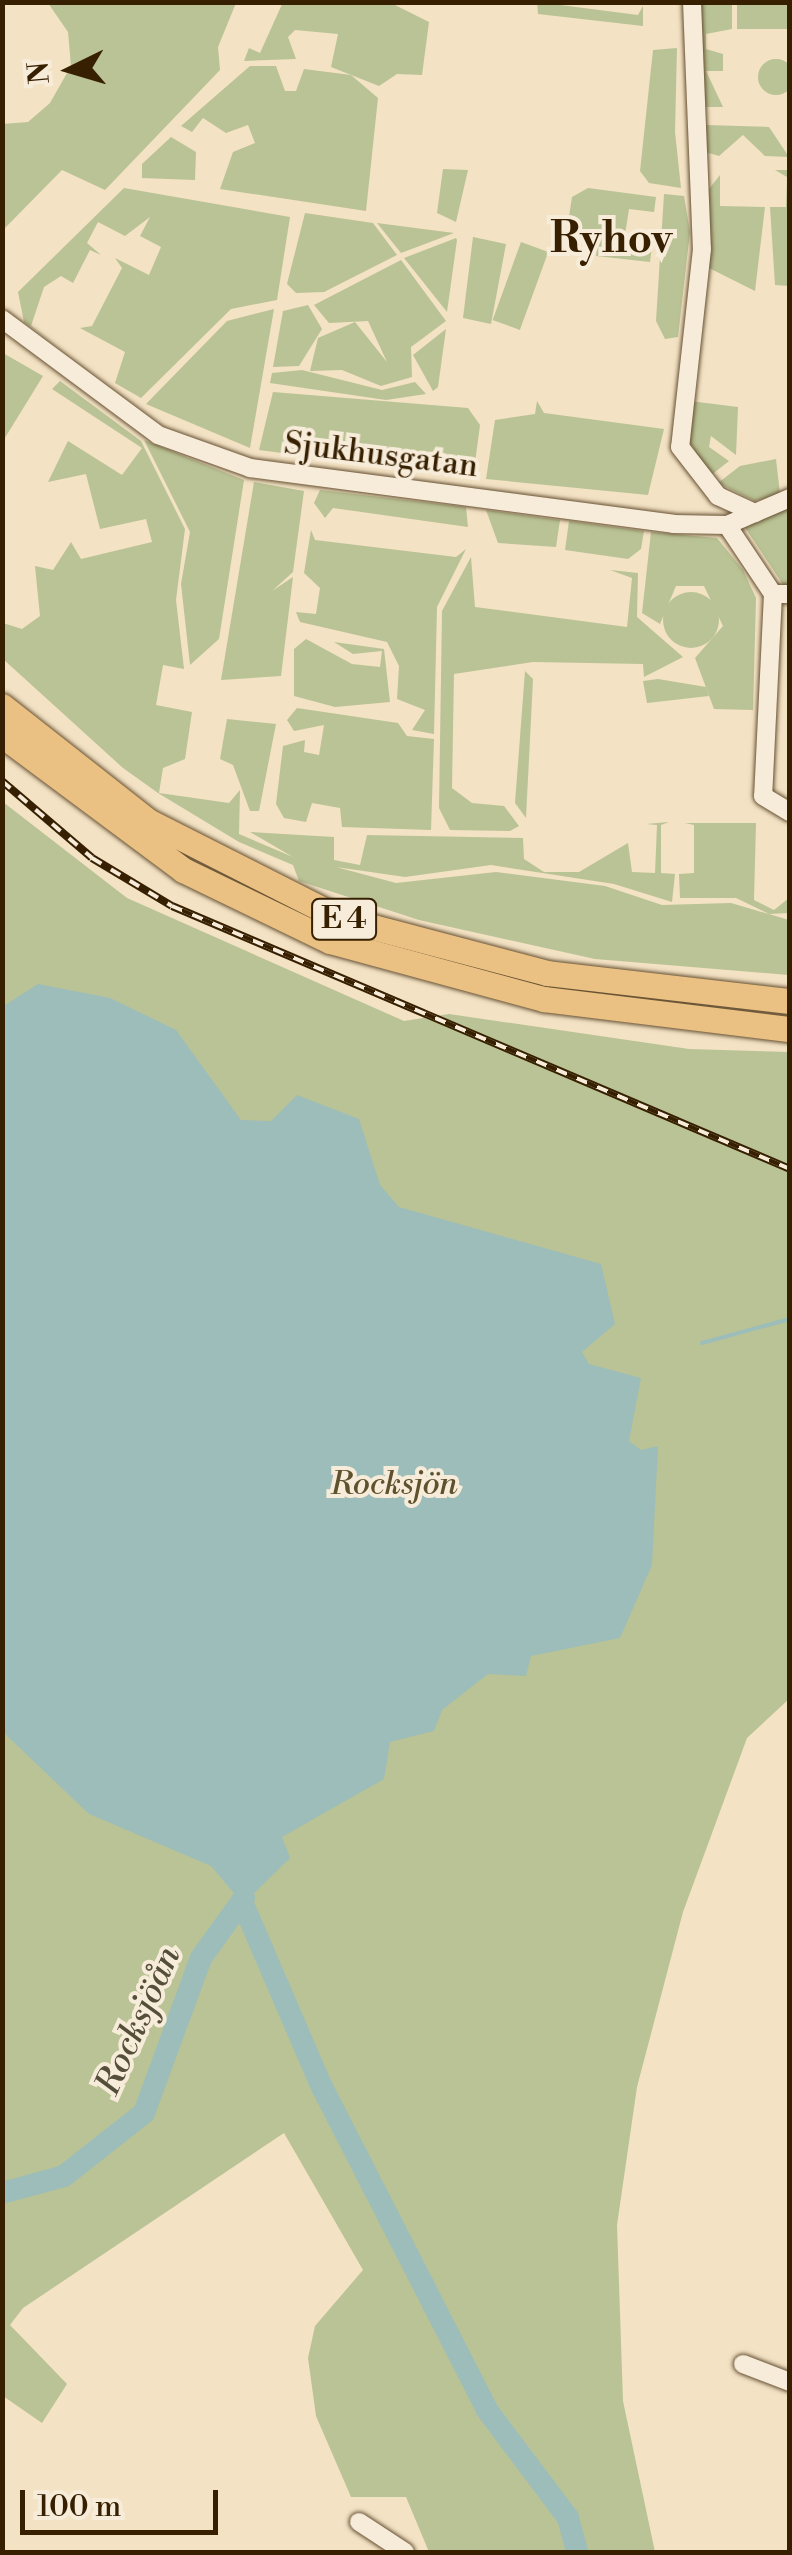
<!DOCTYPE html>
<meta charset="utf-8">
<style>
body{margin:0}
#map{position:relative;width:792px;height:2555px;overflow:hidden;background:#f3e2c4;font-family:"Libre Bodoni",serif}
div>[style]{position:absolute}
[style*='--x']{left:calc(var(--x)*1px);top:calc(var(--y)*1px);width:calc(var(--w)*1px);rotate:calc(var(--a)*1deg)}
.green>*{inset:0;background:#bac395;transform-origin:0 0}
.round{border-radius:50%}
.water>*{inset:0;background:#9cbdb9}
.stream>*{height:4px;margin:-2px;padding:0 2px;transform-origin:2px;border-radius:2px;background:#9cbdb9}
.river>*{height:22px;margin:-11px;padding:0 11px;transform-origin:11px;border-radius:11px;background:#9cbdb9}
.roads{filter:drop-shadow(0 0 2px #665032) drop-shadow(0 0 2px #665032)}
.minor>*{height:18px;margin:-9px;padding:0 9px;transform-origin:9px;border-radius:9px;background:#f7ecd9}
.highway>*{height:25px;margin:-12.5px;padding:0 12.5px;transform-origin:12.5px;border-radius:12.5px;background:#eac182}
.rail>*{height:8px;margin-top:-4px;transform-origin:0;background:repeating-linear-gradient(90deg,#f7ecd9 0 11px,#372002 0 22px);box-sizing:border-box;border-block:2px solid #372002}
span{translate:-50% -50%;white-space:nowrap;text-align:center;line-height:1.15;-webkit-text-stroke:8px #f7ecd9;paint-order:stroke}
.shield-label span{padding:2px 8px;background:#f7ecd9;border:2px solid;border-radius:8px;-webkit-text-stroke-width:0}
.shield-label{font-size:30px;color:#372002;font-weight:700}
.street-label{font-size:32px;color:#372002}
.park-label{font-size:32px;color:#5e512e;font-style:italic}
.water-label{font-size:35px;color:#554f39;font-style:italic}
.district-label{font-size:42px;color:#372002;font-weight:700}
.frame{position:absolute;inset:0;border:5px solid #372002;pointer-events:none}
.north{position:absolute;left:20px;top:20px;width:100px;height:100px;-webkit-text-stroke:8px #f7ecd9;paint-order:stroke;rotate:265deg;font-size:28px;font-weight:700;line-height:40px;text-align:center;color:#372002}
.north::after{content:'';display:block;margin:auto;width:35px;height:45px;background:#372002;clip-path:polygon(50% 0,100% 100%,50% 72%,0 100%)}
.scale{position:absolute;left:20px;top:2490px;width:198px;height:45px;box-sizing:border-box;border:5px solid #372002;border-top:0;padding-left:12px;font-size:30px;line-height:35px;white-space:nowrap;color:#372002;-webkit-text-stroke:8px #f7ecd9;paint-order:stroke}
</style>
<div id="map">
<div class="green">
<div style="clip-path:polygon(283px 2px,391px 3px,429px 22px,422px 75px,397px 74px,379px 86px,331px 67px,338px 34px,295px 30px,288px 37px,296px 59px,244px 61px,249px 48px,260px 53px)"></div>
<div style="clip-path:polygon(537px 2px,638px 15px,643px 6px,643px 26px,538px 14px)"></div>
<div style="clip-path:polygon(48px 3px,236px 3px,218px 47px,220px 70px,105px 190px,62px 170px,3px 230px,3px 124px,28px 122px,50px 103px,71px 66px,68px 32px)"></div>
<div style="clip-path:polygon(700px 3px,732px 5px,732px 29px,706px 34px,706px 49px,723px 54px,723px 71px,706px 71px,723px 107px,706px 107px,706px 125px,769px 127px,789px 157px,765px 156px,743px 135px,719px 156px,702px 151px)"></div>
<div style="left:737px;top:3px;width:52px;height:26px"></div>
<div style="clip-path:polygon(677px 48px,675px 132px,681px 188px,649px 183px,640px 171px,653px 50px)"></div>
<div class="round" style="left:758px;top:59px;width:36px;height:36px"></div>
<div style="clip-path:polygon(250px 66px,276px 66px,285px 91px,296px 91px,304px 69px,351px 75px,378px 98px,366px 211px,220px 189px,233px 152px,255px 143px,248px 125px,226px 133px,203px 118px,192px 132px,181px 126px)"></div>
<div style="clip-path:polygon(171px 137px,196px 152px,195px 180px,142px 178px,142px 164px)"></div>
<div style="clip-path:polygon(443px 169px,468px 170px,456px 222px,437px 213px)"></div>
<div style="clip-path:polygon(775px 170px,789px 170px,789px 286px,775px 285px,770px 207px,786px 207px,787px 177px)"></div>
<div style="clip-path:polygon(720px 175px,720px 206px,765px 207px,755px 291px,709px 268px,705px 194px)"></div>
<div style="clip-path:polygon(124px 188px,290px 217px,277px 300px,231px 309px,141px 398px,115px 383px,125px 352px,80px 328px,92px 326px,122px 268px,115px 258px,149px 275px,161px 247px,140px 236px,150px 217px,125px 236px,98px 222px,87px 243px,101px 255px,90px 250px,73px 283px,61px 276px,44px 287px,31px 326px,54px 342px,24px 322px,18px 292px)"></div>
<div style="clip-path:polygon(588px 188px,656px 197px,654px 212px,629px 209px,625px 235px,653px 239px,650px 262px,596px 256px,597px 243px,566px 236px,572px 197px)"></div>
<div style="clip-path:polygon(664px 194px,684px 196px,690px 232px,678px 337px,665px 339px,656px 321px)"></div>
<div style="clip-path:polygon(305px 213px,373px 223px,397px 255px,324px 292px,296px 293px,287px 284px)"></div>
<div style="clip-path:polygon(377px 223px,454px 233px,401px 253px)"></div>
<div style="clip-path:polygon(473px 237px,506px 244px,491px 324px,463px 318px)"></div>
<div style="clip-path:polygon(456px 238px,457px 240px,447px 312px,404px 258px)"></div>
<div style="left:521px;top:242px;width:29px;height:83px;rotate:20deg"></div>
<div style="clip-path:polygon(401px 260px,446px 321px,411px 347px,412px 377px,381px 386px,342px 370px,310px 371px,318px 338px,355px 322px,387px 362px,368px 321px,329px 323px,314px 305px)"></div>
<div style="clip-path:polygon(308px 305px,322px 329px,299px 366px,273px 367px,283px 311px)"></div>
<div style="clip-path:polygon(274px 309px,250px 448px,146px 404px,227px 321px)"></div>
<div style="clip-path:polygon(446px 329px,438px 387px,433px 391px,413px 355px)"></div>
<div style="clip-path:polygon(3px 353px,43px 376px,3px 441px)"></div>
<div style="clip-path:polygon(302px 370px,382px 390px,415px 382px,426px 394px,386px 400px,270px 383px,272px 373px)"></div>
<div style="clip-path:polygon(60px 381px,141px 441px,185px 529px,176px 600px,184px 669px,163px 665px,156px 705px,192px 712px,185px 759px,163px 768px,159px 793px,229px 803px,240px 790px,239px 834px,293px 857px,250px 832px,334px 837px,334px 860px,360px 865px,367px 835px,523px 838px,524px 859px,544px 872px,579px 872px,628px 843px,632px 872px,655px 873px,657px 825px,646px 824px,669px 822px,661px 825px,661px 873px,675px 874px,672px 902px,614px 884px,491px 865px,405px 877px,336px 867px,396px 883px,496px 872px,605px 886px,662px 905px,731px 903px,789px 920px,789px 975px,595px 959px,419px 920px,299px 881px,293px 865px,239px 842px,158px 793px,123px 768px,3px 659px,3px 623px,22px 629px,40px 616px,35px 566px,53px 570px,71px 542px,81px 559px,152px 542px,146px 519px,100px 529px,86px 474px,48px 482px,68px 441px,122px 475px,142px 448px,52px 389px)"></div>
<div style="clip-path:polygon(273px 392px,468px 408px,480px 425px,473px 478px,259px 450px)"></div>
<div style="clip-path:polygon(537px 401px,544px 413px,664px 429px,648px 495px,486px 479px,495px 420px,535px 414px)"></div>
<div style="clip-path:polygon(690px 401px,738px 407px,736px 455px,711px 436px,709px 447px,729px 461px,710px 476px,688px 439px)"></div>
<div style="clip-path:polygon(144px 440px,244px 480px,219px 639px,190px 665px,181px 584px,190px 532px)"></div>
<div style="clip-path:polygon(776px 459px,780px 494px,755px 501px,718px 483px,740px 466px)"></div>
<div style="clip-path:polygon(254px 482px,304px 491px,293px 572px,272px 591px,293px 577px,281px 676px,221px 680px)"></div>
<div style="clip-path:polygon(320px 490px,466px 507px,468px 527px,333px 508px,325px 518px,314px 503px)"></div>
<div style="clip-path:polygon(787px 508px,789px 586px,784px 586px,744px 526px)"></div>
<div style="clip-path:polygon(486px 510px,560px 520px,556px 547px,498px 543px)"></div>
<div style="clip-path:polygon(569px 521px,644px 531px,641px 549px,628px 559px,565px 550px)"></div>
<div style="clip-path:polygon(311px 530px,315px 540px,456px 557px,466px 549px,437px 607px,434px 734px,412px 730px,425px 710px,397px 699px,399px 666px,387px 642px,300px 622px,296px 612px,316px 614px,320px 588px,304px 573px)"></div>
<div style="clip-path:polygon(651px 532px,717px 538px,743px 570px,756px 598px,753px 710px,714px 709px,695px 658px,723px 626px,704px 586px,676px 586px,660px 624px,642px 613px)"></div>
<div style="clip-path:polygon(471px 557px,475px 607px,627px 627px,632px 578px,610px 570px,638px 573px,637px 617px,683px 657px,644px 677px,643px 664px,533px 662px,454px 674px,452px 788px,472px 803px,504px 806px,519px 826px,510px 831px,450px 830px,439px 808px,442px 611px)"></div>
<div class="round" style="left:663px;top:592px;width:56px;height:56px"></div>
<div style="clip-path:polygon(306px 639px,352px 664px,380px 667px,382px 651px,353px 654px,334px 642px,384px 649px,390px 702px,335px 707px,294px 696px,294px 649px)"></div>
<div style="clip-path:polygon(525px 671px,533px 679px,526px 818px,515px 803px)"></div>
<div style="clip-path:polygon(658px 679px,706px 687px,709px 696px,647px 703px,643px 681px)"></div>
<div style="clip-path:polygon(297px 708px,398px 723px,407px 736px,434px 739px,431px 830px,342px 827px,340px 808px,312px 803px,306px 822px,284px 818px,276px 804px,283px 746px,305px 740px,304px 752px,319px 755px,324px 725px,294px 731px,287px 720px)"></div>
<div style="clip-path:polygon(227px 719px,276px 724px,259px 811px,250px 811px,233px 765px,220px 759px)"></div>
<div style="clip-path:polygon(3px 802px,127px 898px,404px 1021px,449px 1014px,689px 1049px,790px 1052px,789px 1699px,747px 1738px,683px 1912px,637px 2087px,617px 2225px,623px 2401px,655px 2552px,429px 2552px,406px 2497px,351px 2497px,316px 2416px,308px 2358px,315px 2326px,363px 2270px,284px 2133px,23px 2308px,10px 2325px,67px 2384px,42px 2423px,3px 2396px)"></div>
<div style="clip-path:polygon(685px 823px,756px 823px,754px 900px,774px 910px,789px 898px,789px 913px,769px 914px,736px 898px,680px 898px,679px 874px,694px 873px,694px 825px)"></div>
</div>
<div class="water">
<div style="clip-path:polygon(38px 984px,110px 998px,176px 1030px,241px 1120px,271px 1121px,297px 1095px,359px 1119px,380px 1185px,399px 1207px,601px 1264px,615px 1324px,582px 1352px,589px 1364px,641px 1378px,629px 1441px,641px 1450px,658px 1446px,652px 1565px,620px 1638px,531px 1656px,526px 1676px,488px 1674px,442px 1710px,434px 1731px,390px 1742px,384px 1779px,282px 1837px,290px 1858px,243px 1904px,211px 1866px,89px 1814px,3px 1732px,2px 1007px)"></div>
</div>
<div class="stream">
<div style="--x:702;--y:1343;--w:91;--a:-15.3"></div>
</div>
<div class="river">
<div style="--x:243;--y:1904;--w:199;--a:66.7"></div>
<div style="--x:322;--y:2087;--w:363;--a:62.9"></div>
<div style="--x:487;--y:2410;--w:135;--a:53.1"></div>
<div style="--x:568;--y:2518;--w:35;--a:75"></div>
<div style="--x:2;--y:2193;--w:64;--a:-15.3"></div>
<div style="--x:64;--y:2176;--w:102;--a:-38.2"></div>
<div style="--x:144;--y:2113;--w:165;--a:-69.8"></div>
<div style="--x:201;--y:1958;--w:74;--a:-54.4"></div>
</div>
<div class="roads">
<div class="minor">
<div style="--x:692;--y:2;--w:247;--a:87.7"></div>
<div style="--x:702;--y:249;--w:199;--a:96.3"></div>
<div style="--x:680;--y:447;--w:62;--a:52.2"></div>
<div style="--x:718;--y:496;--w:41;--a:24.7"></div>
<div style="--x:2;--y:319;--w:194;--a:36.6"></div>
<div style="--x:158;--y:435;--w:98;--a:19.7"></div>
<div style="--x:250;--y:468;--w:427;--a:7.5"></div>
<div style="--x:673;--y:524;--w:54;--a:1.1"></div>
<div style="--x:727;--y:525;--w:69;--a:-23.2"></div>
<div style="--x:727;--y:525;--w:83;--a:56.3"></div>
<div style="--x:773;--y:594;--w:17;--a:0"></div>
<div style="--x:773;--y:594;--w:202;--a:92.8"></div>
<div style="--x:763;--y:796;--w:31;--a:31"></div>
<div style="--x:743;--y:2364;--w:50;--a:21"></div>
<div style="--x:359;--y:2522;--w:55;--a:33.1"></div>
</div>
<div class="highway">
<div style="--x:2;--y:706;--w:186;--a:38.2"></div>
<div style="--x:148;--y:821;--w:214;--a:26.9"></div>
<div style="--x:339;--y:918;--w:215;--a:14.8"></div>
<div style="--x:547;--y:973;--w:245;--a:6.6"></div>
<div style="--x:2;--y:735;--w:226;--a:36.7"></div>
<div style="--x:183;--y:870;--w:163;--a:25.8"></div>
<div style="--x:330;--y:941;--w:222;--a:15.2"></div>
<div style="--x:544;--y:999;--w:248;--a:7"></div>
</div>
</div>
<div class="rail">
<div style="--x:2;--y:781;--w:118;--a:40.5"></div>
<div style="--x:92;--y:858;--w:93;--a:31"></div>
<div style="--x:172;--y:906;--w:672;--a:23.05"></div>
</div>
<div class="shield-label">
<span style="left:344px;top:919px">E 4</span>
</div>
<div class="street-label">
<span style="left:381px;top:455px;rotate:7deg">Sjukhusgatan</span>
</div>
<div class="park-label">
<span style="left:394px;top:1484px">Rocksjön</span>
</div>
<div class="water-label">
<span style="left:139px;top:2021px;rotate:-66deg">Rocksjöån</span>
</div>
<div class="district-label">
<span style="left:611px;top:240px">Ryhov</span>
</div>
<div class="frame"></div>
<div class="north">N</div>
<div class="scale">100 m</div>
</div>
